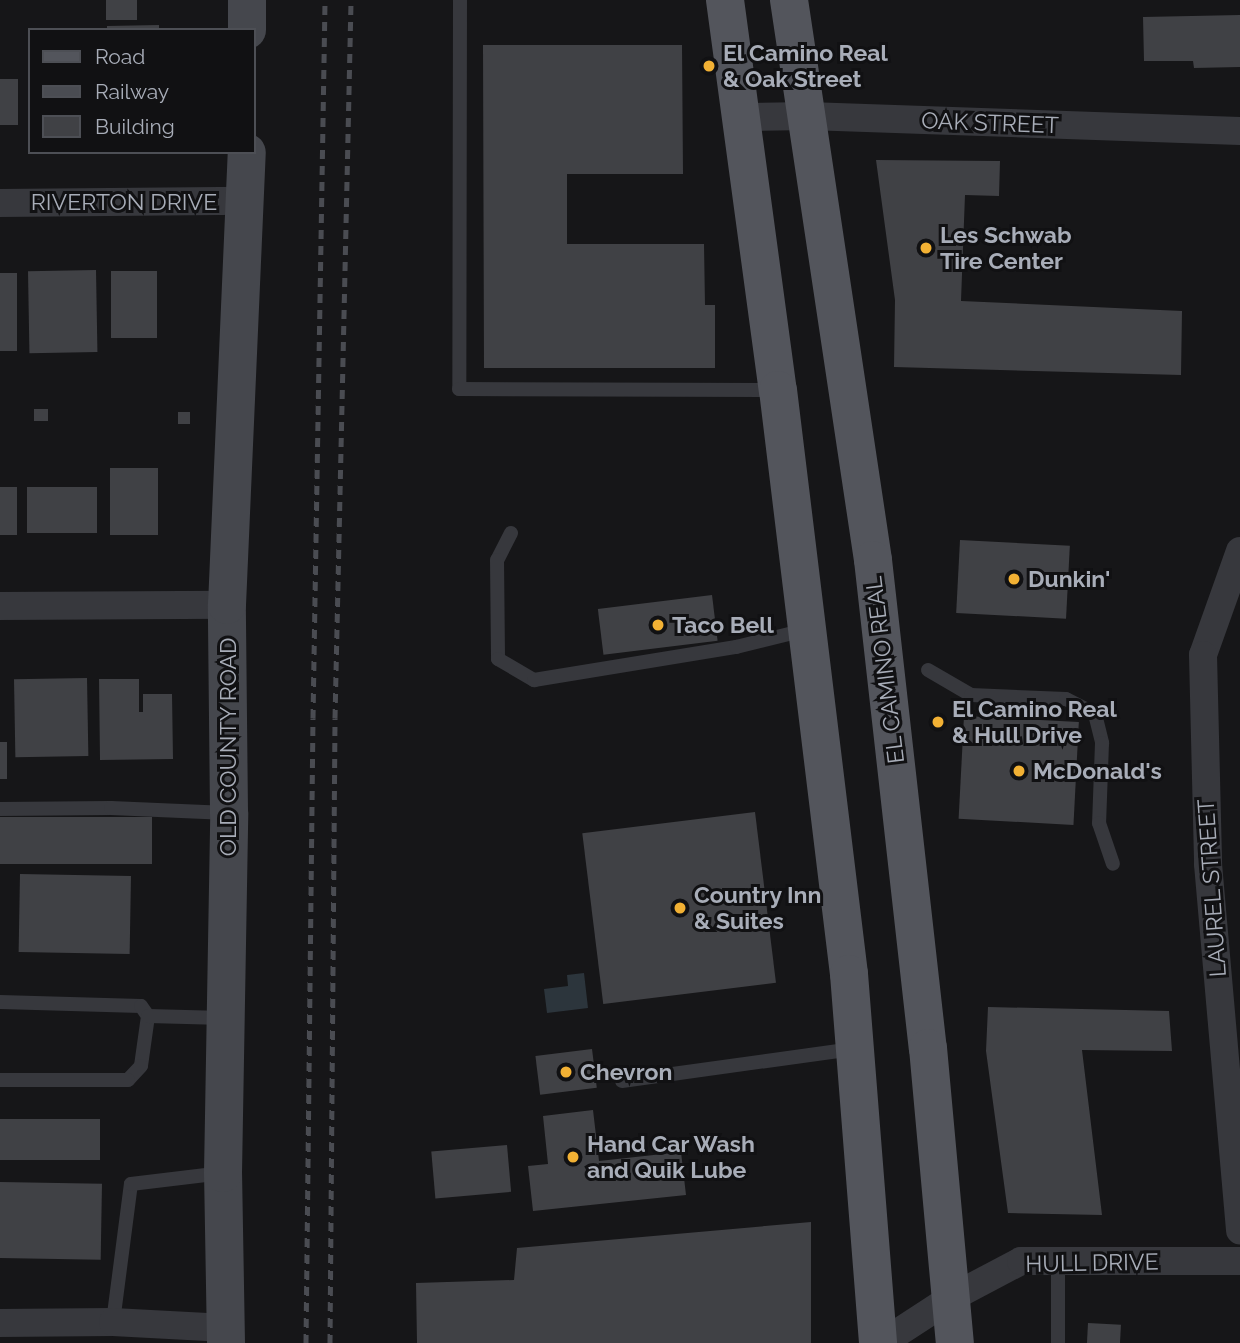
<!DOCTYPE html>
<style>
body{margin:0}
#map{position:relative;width:1240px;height:1343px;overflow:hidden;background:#161618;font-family:Raleway,sans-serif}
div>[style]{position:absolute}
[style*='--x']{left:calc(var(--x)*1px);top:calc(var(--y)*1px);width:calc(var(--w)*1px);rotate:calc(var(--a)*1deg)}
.water>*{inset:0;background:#2c353c}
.building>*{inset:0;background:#404145;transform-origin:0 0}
.service>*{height:14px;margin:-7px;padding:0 7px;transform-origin:7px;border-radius:7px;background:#37383d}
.minor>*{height:28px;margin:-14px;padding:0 14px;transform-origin:14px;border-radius:14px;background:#37383d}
.secondary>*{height:38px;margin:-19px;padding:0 19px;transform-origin:19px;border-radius:19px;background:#45474d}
.primary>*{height:38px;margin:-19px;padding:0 19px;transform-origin:19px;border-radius:19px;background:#53555c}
.rail>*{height:5px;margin-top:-2.5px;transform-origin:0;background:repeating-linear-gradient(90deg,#4a4c52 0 9px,transparent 0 16px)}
.dots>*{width:19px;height:19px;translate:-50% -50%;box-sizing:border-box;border:4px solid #111113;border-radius:50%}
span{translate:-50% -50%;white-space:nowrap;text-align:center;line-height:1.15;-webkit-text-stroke:6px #111113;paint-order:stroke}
.poi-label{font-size:23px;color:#a8adb8;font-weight:700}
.left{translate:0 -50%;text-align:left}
.street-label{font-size:23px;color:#a8adb8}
.legend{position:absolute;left:28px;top:28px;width:228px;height:126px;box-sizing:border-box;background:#111113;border:2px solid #4d4f55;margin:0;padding:9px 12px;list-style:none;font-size:21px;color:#a8adb8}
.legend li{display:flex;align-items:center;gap:14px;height:35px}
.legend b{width:35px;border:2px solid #4d4f55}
</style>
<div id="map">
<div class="water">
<div style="clip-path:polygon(584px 973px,588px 1008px,547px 1013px,544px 989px,568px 986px,567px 975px)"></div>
</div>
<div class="building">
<div style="left:106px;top:0;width:31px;height:20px"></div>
<div style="clip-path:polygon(1240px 15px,1240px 67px,1194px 68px,1193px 61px,1144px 61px,1143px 17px)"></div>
<div style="clip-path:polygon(159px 25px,159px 30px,107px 30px,107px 26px)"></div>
<div style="clip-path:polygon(483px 45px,682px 45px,683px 174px,567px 174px,567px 244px,704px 244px,705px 305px,715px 305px,715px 368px,484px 368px)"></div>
<div style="left:18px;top:79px;width:46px;height:18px;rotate:90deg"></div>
<div style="clip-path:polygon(876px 160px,1000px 161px,999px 196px,965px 195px,961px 301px,1182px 311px,1181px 375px,894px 367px,895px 300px)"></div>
<div style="left:96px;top:270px;width:82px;height:68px;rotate:89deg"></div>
<div style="left:157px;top:271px;width:67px;height:46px;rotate:90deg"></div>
<div style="left:0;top:273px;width:17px;height:78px"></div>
<div style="left:34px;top:409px;width:14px;height:12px"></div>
<div style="left:178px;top:412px;width:12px;height:12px"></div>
<div style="left:110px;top:468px;width:48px;height:67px"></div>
<div style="left:17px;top:487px;width:48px;height:17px;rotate:90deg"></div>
<div style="left:97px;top:487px;width:46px;height:70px;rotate:90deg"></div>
<div style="left:960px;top:540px;width:110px;height:73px;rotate:3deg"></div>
<div style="left:712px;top:595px;width:46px;height:115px;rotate:83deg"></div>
<div style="left:87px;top:678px;width:78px;height:73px;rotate:89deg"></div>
<div style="clip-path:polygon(99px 679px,139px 679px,139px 712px,143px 712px,143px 694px,172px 694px,173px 759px,100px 760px)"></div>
<div style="left:964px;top:716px;width:115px;height:103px;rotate:3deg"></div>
<div style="left:0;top:742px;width:7px;height:37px"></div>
<div style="left:755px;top:812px;width:172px;height:174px;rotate:83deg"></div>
<div style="left:0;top:817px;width:152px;height:47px"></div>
<div style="left:20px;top:874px;width:111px;height:78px;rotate:1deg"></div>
<div style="clip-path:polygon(988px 1007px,1169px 1011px,1172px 1051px,1082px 1050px,1102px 1215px,1008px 1213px,986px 1051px)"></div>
<div style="left:592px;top:1049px;width:39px;height:57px;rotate:83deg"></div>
<div style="clip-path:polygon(593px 1110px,599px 1161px,681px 1152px,686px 1195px,533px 1211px,528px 1166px,548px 1164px,543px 1116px)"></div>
<div style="left:0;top:1119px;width:100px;height:41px"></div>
<div style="left:507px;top:1145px;width:47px;height:76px;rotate:85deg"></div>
<div style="left:0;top:1182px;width:102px;height:76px;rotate:1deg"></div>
<div style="clip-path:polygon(811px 1222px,811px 1343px,417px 1343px,416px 1283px,514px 1280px,517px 1248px)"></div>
<div style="left:1088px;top:1323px;width:33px;height:20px;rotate:3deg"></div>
</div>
<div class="service">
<div style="--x:460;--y:0;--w:389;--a:90.1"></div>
<div style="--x:459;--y:389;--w:316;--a:0.2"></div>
<div style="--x:511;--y:533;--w:30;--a:117"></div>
<div style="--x:497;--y:560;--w:99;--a:89.4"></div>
<div style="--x:498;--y:659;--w:42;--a:30.3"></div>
<div style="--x:534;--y:680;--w:205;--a:-9.3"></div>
<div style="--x:736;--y:647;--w:71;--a:-13.8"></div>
<div style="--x:928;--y:670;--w:50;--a:30.2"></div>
<div style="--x:971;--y:695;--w:95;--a:2.4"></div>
<div style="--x:1066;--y:699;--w:33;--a:27"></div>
<div style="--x:1095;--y:714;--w:30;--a:76"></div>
<div style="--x:1102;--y:743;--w:80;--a:92.1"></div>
<div style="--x:1099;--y:823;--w:43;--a:71.1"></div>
<div style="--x:0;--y:809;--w:111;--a:-0.5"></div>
<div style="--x:111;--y:808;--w:117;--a:2.4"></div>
<div style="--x:0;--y:1002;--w:141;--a:1.6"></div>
<div style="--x:141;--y:1006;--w:12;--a:55"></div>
<div style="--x:148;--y:1016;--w:50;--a:98"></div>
<div style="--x:141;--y:1066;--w:19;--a:133"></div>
<div style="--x:128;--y:1080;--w:128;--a:180"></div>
<div style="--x:148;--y:1016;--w:76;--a:1.5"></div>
<div style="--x:622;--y:1081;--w:233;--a:-7.9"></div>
<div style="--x:113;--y:1322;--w:139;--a:-82.6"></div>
<div style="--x:131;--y:1184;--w:92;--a:-6.9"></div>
<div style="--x:1058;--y:1343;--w:82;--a:-90"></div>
</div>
<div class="minor">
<div style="--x:741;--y:117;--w:67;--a:-0.9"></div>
<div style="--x:808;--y:116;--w:432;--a:2"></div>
<div style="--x:0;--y:203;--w:247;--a:-0.5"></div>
<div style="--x:1240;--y:551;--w:110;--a:109.6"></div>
<div style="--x:1203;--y:655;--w:209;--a:88.6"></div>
<div style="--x:1208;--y:864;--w:368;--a:85"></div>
<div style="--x:0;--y:606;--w:227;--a:-0.3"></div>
<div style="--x:0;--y:1323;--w:113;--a:-0.5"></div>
<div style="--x:113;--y:1322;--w:113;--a:3"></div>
<div style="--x:882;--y:1343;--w:82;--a:-33.1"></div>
<div style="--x:951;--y:1298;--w:79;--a:-27.9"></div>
<div style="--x:1021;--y:1261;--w:219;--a:0"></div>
</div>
<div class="secondary">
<div style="--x:247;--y:0;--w:30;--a:90"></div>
<div style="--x:226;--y:1343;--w:170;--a:-91"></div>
<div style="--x:223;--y:1173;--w:360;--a:-89"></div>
<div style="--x:229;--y:813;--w:208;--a:-90.6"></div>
<div style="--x:227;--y:605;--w:453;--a:-87.5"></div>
</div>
<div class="primary">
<div style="--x:725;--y:0;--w:394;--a:82.3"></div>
<div style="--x:778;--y:390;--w:588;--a:83.07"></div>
<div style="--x:849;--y:974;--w:370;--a:85.5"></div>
<div style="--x:789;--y:0;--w:566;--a:81.47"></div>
<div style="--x:873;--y:560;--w:491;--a:83.6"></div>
<div style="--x:928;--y:1048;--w:296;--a:84.8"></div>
</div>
<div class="rail">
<div style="--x:306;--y:1343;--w:625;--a:-89.36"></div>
<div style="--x:313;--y:718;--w:718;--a:-89.04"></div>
<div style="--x:330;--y:1343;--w:625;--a:-89.54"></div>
<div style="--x:335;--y:718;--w:718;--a:-88.72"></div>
</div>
<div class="dots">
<div style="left:709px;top:66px;background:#f2b134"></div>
<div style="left:926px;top:248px;background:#f2b134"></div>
<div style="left:1014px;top:579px;background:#f2b134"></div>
<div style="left:658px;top:625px;background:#f2b134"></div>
<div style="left:938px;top:722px;background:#f2b134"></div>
<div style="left:1019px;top:771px;background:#f2b134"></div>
<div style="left:680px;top:908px;background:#f2b134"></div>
<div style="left:566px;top:1072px;background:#f2b134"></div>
<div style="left:573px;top:1157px;background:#f2b134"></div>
</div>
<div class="poi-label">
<span class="left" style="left:723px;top:66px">El Camino Real<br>&amp; Oak Street</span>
<span class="left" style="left:940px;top:248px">Les Schwab<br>Tire Center</span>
<span class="left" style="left:1028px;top:579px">Dunkin'</span>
<span class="left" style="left:672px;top:625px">Taco Bell</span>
<span class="left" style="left:952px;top:722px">El Camino Real<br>&amp; Hull Drive</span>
<span class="left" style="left:1033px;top:771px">McDonald's</span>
<span class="left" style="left:694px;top:908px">Country Inn<br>&amp; Suites</span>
<span class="left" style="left:580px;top:1072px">Chevron</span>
<span class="left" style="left:587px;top:1157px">Hand Car Wash<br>and Quik Lube</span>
</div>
<div class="street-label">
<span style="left:990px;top:123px;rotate:2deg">OAK STREET</span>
<span style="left:124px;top:202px">RIVERTON DRIVE</span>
<span style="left:885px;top:670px;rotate:-97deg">EL CAMINO REAL</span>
<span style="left:228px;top:747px;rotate:-90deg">OLD COUNTY ROAD</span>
<span style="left:1212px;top:888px;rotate:-94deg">LAUREL STREET</span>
<span style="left:1092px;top:1263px;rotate:-1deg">HULL DRIVE</span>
</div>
<ul class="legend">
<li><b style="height:9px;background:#53555c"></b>Road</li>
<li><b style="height:9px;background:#4a4c52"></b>Railway</li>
<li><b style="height:19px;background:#404145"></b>Building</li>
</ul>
</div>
